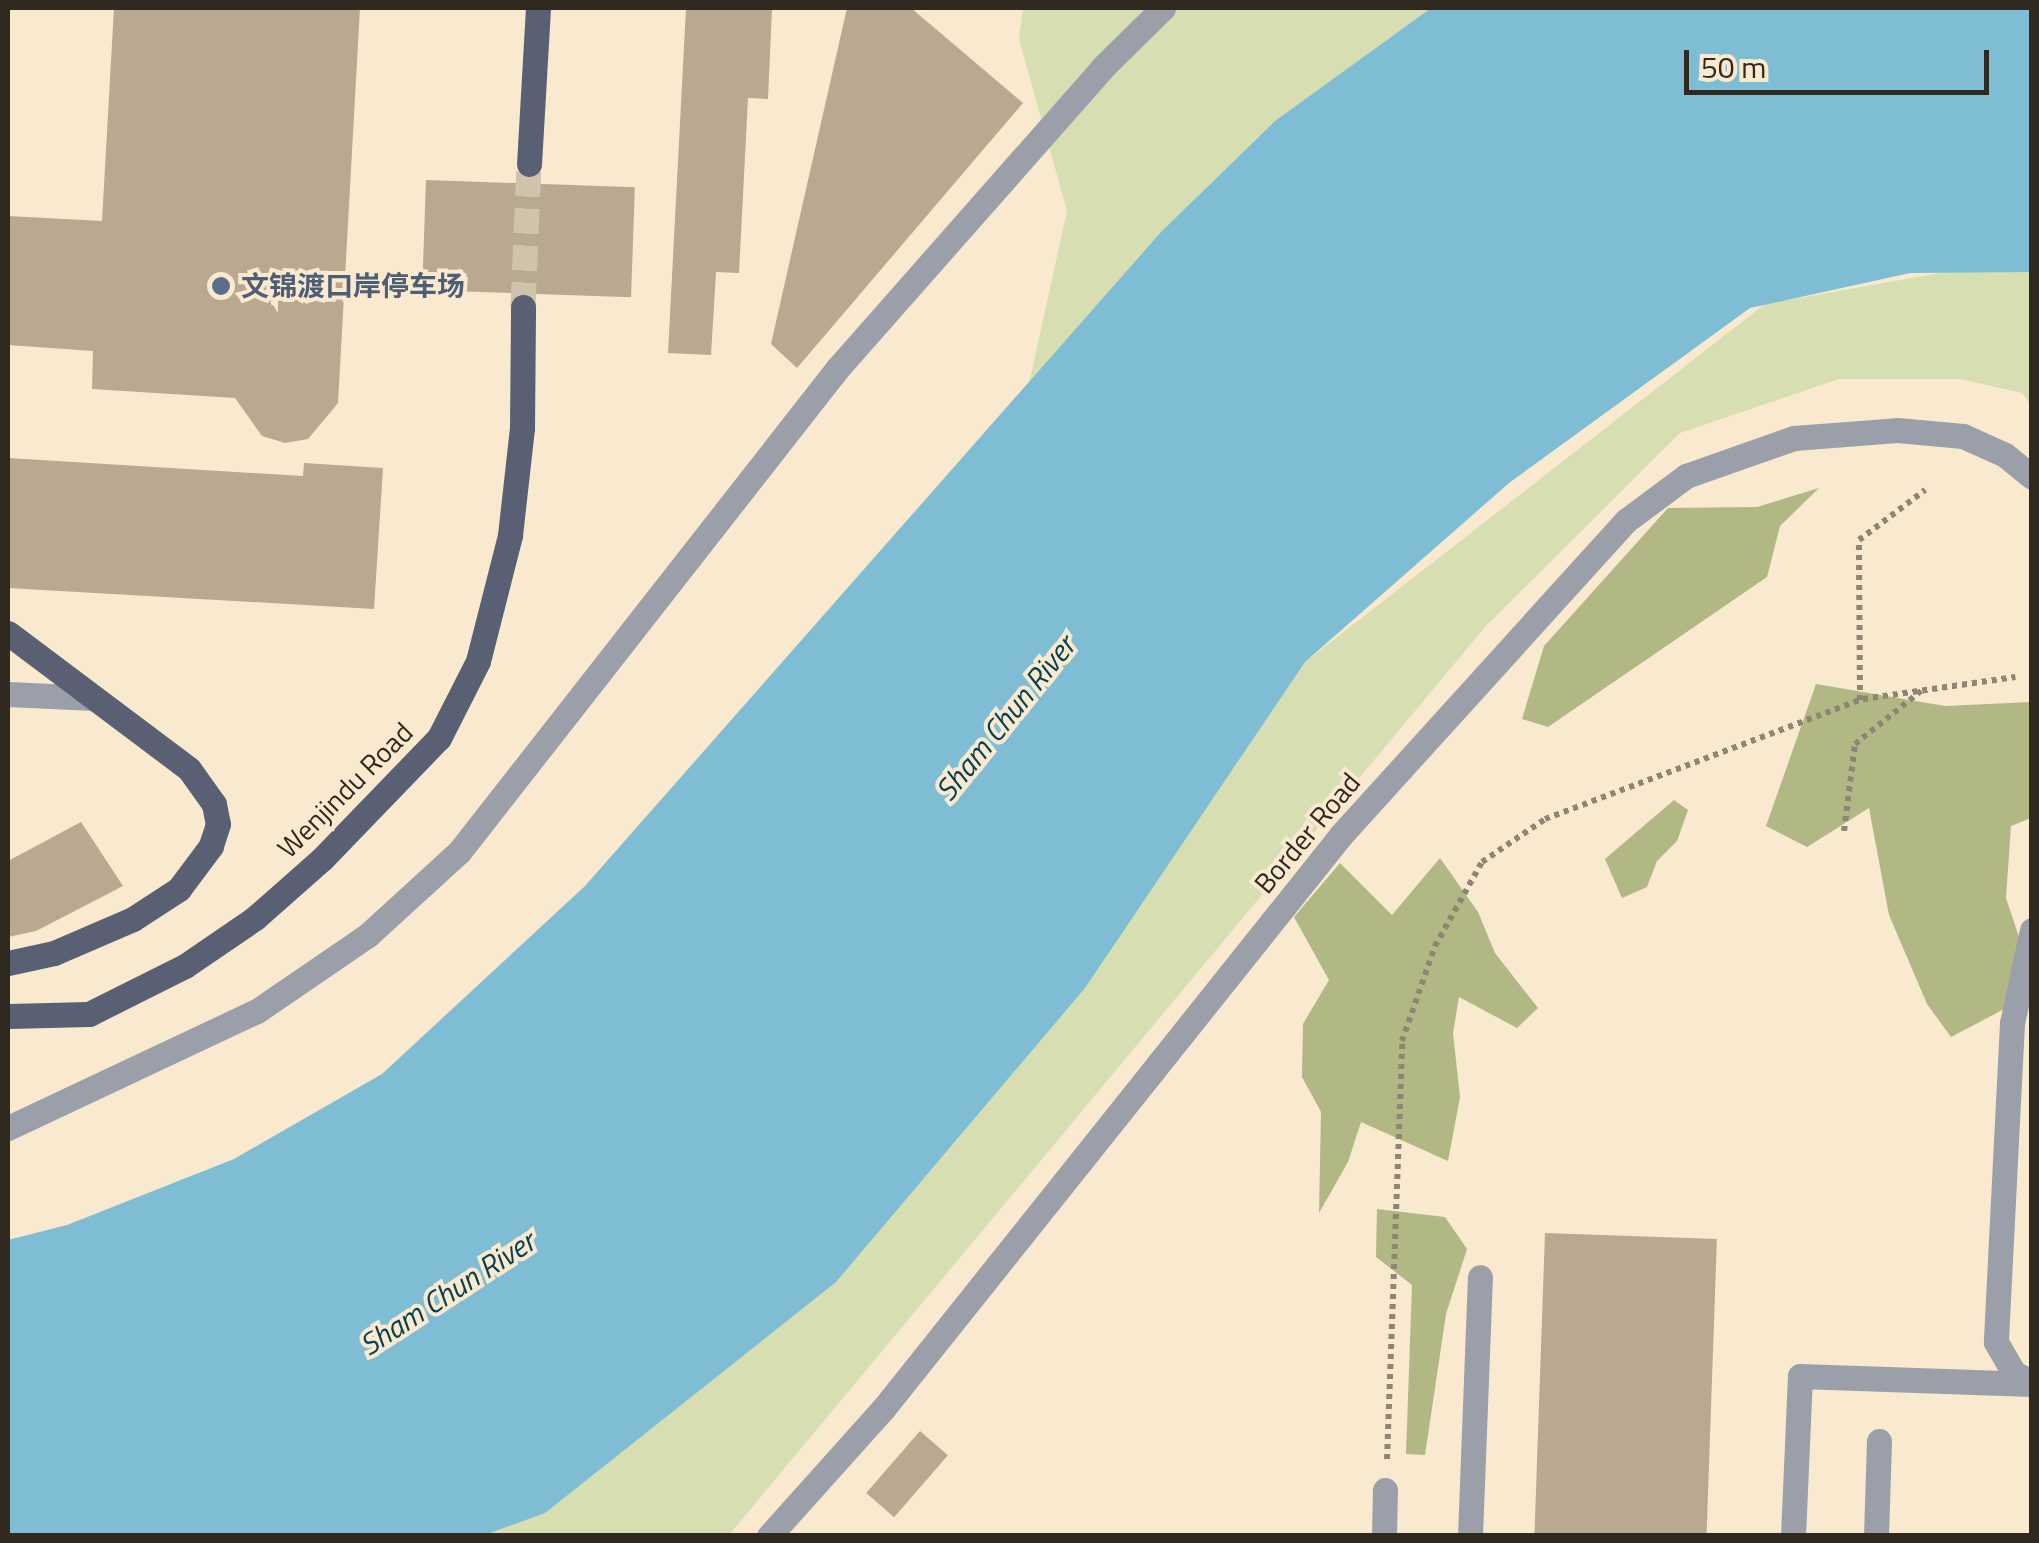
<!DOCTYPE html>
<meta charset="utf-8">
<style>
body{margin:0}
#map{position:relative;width:2039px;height:1543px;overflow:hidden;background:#f8e9cf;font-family:"Titillium Web","Noto Sans SC",sans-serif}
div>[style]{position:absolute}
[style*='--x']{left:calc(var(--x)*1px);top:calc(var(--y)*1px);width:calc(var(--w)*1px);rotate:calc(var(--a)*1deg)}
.green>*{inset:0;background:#d7deb2}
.forest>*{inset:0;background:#b1b883}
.water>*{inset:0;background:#7ebdd3}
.building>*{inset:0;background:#b8a990;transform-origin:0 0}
.major-tunnel>*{height:25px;margin-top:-12.5px;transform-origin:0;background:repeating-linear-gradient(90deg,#d0c3ac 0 25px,transparent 0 37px)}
.path>*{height:6px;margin-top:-3px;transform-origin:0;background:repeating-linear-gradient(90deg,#8f8573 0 5px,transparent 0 10px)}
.minor>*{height:25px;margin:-12.5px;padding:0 12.5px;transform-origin:12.5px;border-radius:12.5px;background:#9b9faa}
.major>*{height:25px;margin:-12.5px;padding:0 12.5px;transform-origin:12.5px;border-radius:12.5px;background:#596073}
.dots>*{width:28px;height:28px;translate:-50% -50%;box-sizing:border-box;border:5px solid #f8e9cf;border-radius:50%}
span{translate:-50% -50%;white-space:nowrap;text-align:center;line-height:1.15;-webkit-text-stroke:8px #f8e9cf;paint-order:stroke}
.service-label{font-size:28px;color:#4e5e75;font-weight:700}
.left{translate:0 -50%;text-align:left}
.street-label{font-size:28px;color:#2f291f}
.water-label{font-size:30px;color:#074151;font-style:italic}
.frame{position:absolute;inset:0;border:10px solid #2f291f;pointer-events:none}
.scale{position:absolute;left:1684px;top:50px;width:305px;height:45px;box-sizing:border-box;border:5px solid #2f291f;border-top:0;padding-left:12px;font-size:30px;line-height:35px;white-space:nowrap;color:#2f291f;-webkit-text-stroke:8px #f8e9cf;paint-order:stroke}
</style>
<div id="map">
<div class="green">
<div style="clip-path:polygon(1023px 8px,1431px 8px,1275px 121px,1161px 232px,1029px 384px,1067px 211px,1019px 39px)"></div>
<div style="clip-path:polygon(2031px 257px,2031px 405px,2022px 393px,1961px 379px,1839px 379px,1680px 433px,1485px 627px,729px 1535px,472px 1536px,1305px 662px,1765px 304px)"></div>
</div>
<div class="forest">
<div style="clip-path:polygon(1819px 488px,1780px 526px,1767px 577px,1548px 727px,1522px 719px,1544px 646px,1668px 508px,1757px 507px)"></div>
<div style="clip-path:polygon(1816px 684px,1945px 706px,2031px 702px,2031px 818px,2011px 826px,2006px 898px,2031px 973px,2031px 995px,1951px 1037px,1927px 1004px,1889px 915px,1869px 808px,1807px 847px,1766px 826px)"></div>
<div style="clip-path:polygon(1674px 800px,1688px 810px,1677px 841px,1657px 861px,1647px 887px,1622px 898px,1605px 859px)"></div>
<div style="clip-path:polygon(1440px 858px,1478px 912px,1495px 953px,1538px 1008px,1517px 1028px,1459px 997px,1453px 1033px,1460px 1097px,1448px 1161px,1361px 1122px,1348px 1162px,1319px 1213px,1321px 1112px,1302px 1077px,1303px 1024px,1329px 980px,1294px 917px,1340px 863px,1392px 915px)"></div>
<div style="clip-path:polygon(1377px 1209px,1445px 1217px,1467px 1249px,1446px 1314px,1425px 1455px,1406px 1454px,1412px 1285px,1376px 1257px)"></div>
</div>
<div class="water">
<div style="clip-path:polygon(1431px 8px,2031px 8px,2031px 272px,1910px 273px,1750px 308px,1509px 483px,1305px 662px,1085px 988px,836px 1282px,545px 1513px,482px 1536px,8px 1535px,8px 1240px,67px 1225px,234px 1159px,382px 1074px,585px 886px,1161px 232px,1275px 121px)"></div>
</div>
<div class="building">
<div style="clip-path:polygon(114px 8px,360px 8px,338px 403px,308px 439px,285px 443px,262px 436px,235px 398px,92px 389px,93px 351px,8px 345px,8px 216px,102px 221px)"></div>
<div style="clip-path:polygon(686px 8px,772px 8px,768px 99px,748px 98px,739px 273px,716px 272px,711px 355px,668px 353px)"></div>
<div style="clip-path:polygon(847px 8px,911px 8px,1023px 103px,797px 368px,771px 344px)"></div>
<div style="left:426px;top:180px;width:209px;height:110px;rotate:2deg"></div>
<div style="clip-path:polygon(8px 458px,303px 476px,304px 463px,383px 468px,374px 609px,8px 588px)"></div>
<div style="clip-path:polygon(81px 822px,123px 886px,36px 931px,8px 937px,8px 861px)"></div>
<div style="left:1545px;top:1233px;width:172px;height:303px;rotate:2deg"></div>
<div style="left:920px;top:1431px;width:37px;height:82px;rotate:41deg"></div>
</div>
<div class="major-tunnel">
<div style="--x:523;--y:307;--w:143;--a:-87.6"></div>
</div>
<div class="path">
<div style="--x:1860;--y:700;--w:160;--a:-90.4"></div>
<div style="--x:1859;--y:540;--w:83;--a:-37.1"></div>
<div style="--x:1844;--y:831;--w:88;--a:-82.8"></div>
<div style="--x:1855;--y:744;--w:85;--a:-38.8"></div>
<div style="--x:1387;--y:1459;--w:418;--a:-87.9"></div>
<div style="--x:1402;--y:1041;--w:101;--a:-70.8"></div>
<div style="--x:1435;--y:946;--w:96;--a:-60.8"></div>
<div style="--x:1482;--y:862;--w:76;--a:-34.3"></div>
<div style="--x:1545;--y:819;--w:340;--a:-20.7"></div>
<div style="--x:1863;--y:699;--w:154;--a:-8.2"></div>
</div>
<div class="minor">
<div style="--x:8;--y:694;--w:86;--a:2.7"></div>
<div style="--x:2032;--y:930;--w:95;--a:102.1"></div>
<div style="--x:2012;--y:1023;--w:319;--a:92.9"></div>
<div style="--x:1996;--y:1342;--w:36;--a:60"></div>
<div style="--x:2014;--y:1373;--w:20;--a:27"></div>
<div style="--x:8;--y:1128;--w:275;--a:-25.2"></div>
<div style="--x:257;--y:1011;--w:135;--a:-34.4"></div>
<div style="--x:368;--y:935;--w:123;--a:-42.4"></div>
<div style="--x:459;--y:852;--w:613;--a:-51.95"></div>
<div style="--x:837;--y:369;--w:402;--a:-48.6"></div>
<div style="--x:1103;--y:67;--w:84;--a:-44.5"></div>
<div style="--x:769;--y:1536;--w:171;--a:-48.1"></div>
<div style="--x:883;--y:1409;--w:734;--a:-51.41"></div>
<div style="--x:1341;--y:835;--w:425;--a:-47.8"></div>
<div style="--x:1627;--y:520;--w:74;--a:-36.7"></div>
<div style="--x:1686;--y:476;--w:114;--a:-19.4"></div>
<div style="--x:1794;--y:438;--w:103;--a:-4.4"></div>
<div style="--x:1897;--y:430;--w:66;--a:5.2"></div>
<div style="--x:1963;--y:436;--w:46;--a:24.3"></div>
<div style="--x:2005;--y:455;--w:35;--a:39"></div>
<div style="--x:1384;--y:1536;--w:46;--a:-88.8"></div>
<div style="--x:1470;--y:1536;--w:259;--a:-87.8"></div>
<div style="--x:1793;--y:1536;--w:160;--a:-87.5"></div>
<div style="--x:1800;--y:1376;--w:232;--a:2"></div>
<div style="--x:1876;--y:1536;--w:95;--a:-88.2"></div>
</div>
<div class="major">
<div style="--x:529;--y:164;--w:156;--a:-86.7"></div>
<div style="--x:8;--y:633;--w:226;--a:36.9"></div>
<div style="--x:189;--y:769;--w:43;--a:54.5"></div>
<div style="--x:214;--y:804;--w:20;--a:79"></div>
<div style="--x:218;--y:824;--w:23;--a:108"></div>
<div style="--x:211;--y:846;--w:54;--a:126.7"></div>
<div style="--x:179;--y:889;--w:55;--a:146.9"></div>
<div style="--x:133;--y:919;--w:86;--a:156.7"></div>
<div style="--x:54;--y:953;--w:47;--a:167.7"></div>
<div style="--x:8;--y:1016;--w:81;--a:-1.4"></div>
<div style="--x:89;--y:1014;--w:107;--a:-26.6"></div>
<div style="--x:185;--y:966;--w:85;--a:-34.4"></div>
<div style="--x:255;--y:918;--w:89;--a:-41.4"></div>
<div style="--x:322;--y:859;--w:168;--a:-46"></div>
<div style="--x:439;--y:738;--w:86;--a:-63.1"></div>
<div style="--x:478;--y:661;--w:130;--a:-75.7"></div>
<div style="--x:510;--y:535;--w:108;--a:-83.6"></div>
<div style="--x:522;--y:428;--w:121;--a:-89.5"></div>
</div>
<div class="dots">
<div style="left:221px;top:286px;background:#5c6f8a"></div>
</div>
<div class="service-label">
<span class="left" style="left:241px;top:286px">文锦渡口岸停车场</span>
</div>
<div class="street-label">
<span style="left:345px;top:790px;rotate:-45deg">Wenjindu Road</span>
<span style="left:1307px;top:833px;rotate:-50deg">Border Road</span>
</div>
<div class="water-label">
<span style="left:1005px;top:718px;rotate:-51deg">Sham Chun River</span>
<span style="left:447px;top:1293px;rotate:-33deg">Sham Chun River</span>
</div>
<div class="frame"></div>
<div class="scale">50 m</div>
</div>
